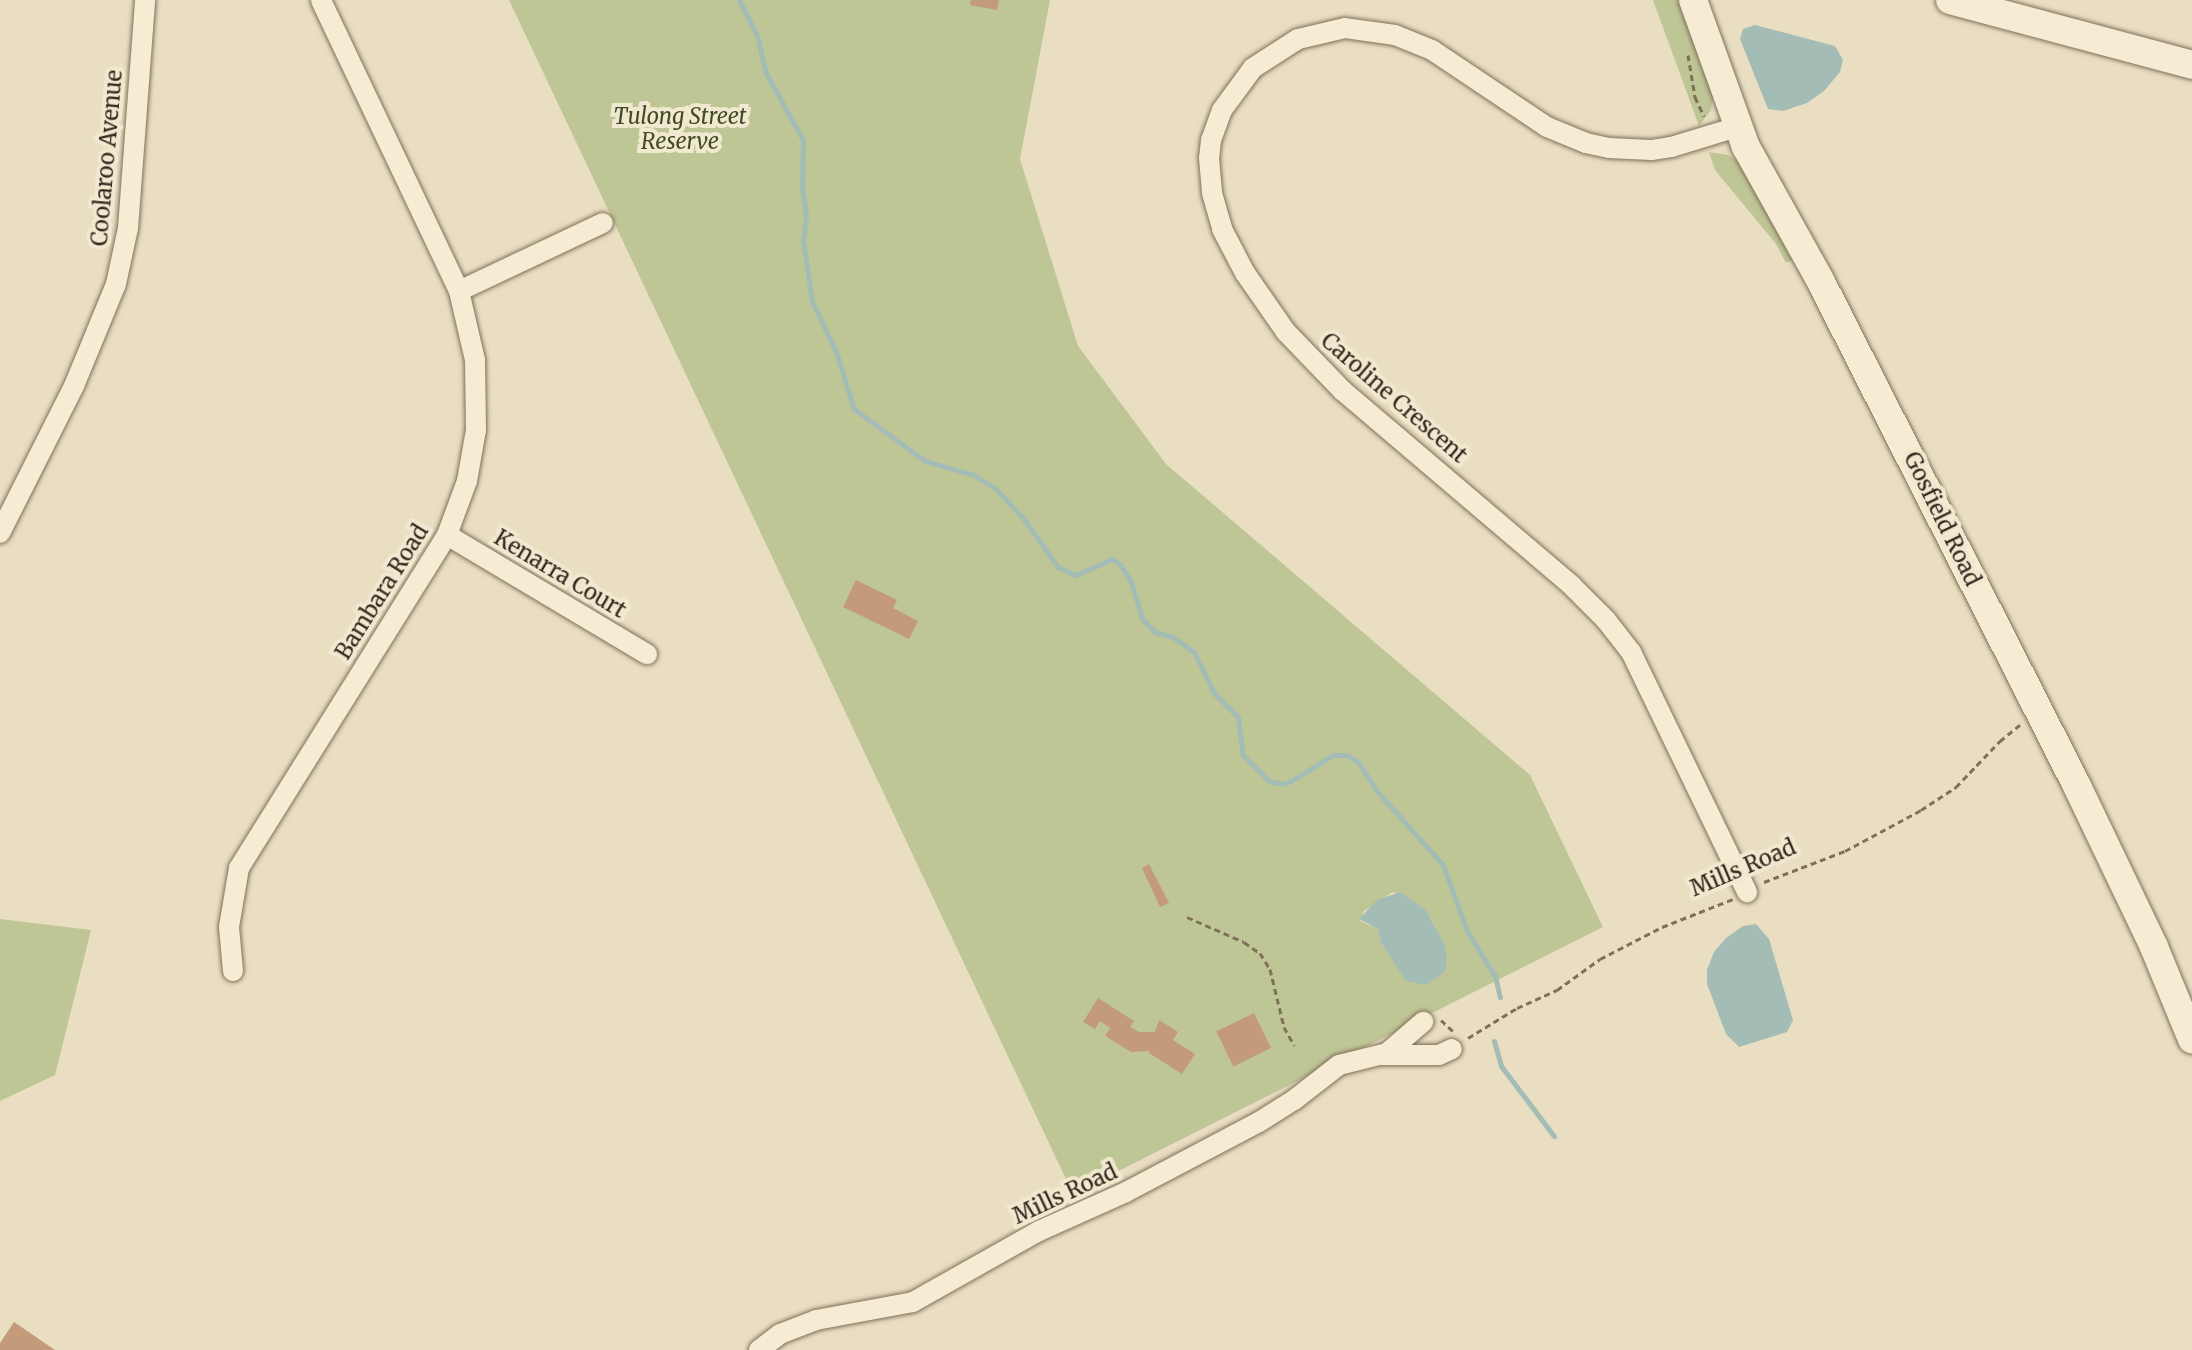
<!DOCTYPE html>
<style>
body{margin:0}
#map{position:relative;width:2192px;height:1350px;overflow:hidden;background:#e9dec1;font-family:Merriweather,serif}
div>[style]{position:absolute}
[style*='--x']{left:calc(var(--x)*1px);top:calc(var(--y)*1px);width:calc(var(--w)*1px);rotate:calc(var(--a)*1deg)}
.green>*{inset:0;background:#bfc696}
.water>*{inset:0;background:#a3bcb5}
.stream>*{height:5px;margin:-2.5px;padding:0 2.5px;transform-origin:2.5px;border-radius:2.5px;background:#a3bcb5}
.building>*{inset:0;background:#c49b7a;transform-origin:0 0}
.path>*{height:3px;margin-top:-1.5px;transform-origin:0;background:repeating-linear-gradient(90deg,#80705a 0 6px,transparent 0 10px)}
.roads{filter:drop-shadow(0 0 2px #80705a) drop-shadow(0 0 2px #80705a)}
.street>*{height:20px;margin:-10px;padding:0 10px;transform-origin:10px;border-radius:10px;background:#f5ecd3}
.secondary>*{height:28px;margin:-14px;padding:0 14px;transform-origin:14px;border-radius:14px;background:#f5ecd3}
span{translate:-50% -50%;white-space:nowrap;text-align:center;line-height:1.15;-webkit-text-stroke:8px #f1e8d0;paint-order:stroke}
.park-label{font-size:22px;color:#414c26;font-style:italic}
.street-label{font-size:22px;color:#32281d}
</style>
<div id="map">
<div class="green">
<div style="clip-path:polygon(evenodd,509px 0,1050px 0,1020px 159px,1078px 346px,1166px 464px,1530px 775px,1603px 927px,1073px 1194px,509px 0,1393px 892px,1426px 910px,1444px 943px,1401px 970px,1380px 941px,1378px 929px,1360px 921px,1364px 911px,1393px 892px)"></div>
<div style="clip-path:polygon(1653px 0,1685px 0,1714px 90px,1711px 110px,1699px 126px)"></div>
<div style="clip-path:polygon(1709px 152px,1728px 155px,1739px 162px,1799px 257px,1786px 263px,1776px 244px,1715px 170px)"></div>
<div style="clip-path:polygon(0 919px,91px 930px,55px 1075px,0 1101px)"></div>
</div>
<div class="water">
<div style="clip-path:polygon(1755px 25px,1835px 46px,1843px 60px,1840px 72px,1824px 91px,1807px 103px,1783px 111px,1768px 109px,1740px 39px,1743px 29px)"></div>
<div style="clip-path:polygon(1400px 892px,1426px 910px,1444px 943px,1447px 958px,1445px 972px,1426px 985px,1406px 981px,1380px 941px,1378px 929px,1359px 919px,1377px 900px)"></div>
<div style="clip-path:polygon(1756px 924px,1769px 939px,1793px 1020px,1787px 1032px,1739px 1047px,1726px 1034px,1707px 984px,1707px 970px,1714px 952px,1726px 938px,1743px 926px)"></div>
</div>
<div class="stream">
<div style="--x:739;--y:0;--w:39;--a:63"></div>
<div style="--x:757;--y:35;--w:39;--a:77"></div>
<div style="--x:766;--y:73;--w:77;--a:61.1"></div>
<div style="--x:803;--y:140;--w:47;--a:91.2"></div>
<div style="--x:802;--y:187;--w:30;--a:82"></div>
<div style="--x:806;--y:217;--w:23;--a:97"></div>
<div style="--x:803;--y:240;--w:62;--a:81.6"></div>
<div style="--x:812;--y:301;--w:56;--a:64.8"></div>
<div style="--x:836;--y:352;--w:60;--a:72.5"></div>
<div style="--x:854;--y:409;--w:88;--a:36.2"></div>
<div style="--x:925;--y:461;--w:51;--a:15.9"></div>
<div style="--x:974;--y:475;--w:26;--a:32"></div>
<div style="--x:996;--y:489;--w:40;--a:47"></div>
<div style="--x:1023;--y:518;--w:60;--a:54.5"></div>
<div style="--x:1058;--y:567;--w:20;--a:24"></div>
<div style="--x:1076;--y:575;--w:39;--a:-24"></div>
<div style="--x:1112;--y:559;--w:9;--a:32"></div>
<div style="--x:1120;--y:564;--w:21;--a:59"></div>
<div style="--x:1131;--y:582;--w:39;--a:73"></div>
<div style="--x:1142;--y:619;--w:18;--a:45"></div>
<div style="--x:1155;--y:632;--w:19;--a:16"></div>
<div style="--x:1173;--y:637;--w:26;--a:36"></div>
<div style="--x:1194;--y:652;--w:46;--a:64"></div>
<div style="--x:1214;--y:693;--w:34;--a:45"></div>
<div style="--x:1238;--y:717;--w:38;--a:83"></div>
<div style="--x:1243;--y:755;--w:37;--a:45"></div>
<div style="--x:1269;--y:781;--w:14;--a:12"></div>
<div style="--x:1283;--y:784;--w:9;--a:-21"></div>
<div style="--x:1291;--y:781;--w:49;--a:-31.8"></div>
<div style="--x:1333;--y:755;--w:14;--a:0"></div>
<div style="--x:1347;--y:755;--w:14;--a:34"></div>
<div style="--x:1359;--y:763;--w:31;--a:58"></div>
<div style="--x:1375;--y:789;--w:102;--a:48.2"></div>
<div style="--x:1443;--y:865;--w:70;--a:70"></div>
<div style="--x:1467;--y:931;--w:53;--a:58.1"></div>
<div style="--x:1495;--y:976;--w:22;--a:77"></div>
<div style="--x:1494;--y:1041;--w:26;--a:74"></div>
<div style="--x:1501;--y:1066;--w:88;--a:52.9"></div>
</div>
<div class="building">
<div style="clip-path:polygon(971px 0,999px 0,997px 10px,970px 5px)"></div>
<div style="clip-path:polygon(856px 580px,897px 600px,893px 608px,918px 621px,909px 639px,843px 607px)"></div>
<div style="clip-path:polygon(1149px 864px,1169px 903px,1160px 907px,1142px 868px)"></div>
<div style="clip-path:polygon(1098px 998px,1134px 1021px,1130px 1027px,1139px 1032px,1155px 1032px,1159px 1020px,1178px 1032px,1173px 1040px,1195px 1054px,1182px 1074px,1149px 1053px,1150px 1051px,1131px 1052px,1105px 1036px,1110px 1028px,1100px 1021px,1095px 1029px,1083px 1022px)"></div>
<div style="left:1254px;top:1013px;width:39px;height:42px;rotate:64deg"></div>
<div style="clip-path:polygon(14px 1322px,55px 1350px,0 1350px,0 1343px)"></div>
</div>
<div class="path">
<div style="--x:1688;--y:55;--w:43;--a:80.5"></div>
<div style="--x:1695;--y:97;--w:21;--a:65"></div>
<div style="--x:1764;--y:882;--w:87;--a:-20.9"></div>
<div style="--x:1845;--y:851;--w:86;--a:-28.3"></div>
<div style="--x:1921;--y:810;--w:42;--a:-33.3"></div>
<div style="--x:1956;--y:787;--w:64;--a:-46.3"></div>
<div style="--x:2000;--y:741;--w:26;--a:-39"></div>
<div style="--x:1187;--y:917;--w:62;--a:23.7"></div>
<div style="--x:1244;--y:942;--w:19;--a:35"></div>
<div style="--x:1260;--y:953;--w:19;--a:58"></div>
<div style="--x:1270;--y:969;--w:60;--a:76.4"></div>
<div style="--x:1284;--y:1027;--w:21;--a:61"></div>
<div style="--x:1441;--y:1020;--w:16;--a:43"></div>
<div style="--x:1468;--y:1038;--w:57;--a:-31.5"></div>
<div style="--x:1517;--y:1008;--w:44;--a:-24.2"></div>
<div style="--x:1557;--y:990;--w:53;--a:-35.8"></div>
<div style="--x:1600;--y:959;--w:70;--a:-27.3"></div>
<div style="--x:1662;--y:927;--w:76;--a:-21.5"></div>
</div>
<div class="roads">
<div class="street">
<div style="--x:1737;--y:127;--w:69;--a:163.1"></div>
<div style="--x:1671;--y:147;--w:20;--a:171"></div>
<div style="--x:1651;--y:150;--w:42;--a:-177.3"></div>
<div style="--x:1609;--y:148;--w:24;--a:-168"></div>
<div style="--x:1586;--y:143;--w:42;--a:-157.7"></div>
<div style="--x:1547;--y:127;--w:138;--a:-146.2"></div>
<div style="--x:1432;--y:50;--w:40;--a:-158"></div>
<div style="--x:1395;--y:35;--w:50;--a:-172"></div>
<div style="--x:1345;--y:28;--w:48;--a:166.8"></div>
<div style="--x:1298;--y:39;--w:54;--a:147.2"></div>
<div style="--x:1253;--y:68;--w:52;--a:126.4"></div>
<div style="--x:1222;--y:110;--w:32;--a:110"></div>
<div style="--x:1211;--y:140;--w:18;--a:96"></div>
<div style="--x:1209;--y:158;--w:35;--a:85"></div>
<div style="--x:1212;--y:193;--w:37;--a:74"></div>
<div style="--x:1222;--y:229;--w:50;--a:62.4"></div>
<div style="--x:1245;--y:273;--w:72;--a:55.2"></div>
<div style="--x:1286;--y:332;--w:81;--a:46"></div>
<div style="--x:1342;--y:390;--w:302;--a:40.4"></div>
<div style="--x:1572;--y:586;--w:48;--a:45"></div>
<div style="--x:1606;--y:620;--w:41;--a:52"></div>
<div style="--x:1631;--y:652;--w:267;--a:64.2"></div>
<div style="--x:459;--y:291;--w:159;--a:-25.3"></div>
<div style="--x:0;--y:533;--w:165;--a:-63.3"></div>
<div style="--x:74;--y:386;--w:110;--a:-67.6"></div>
<div style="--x:116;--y:284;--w:57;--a:-77.9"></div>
<div style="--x:128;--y:228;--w:229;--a:-85.7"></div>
<div style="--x:447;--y:535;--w:233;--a:30.8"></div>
<div style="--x:233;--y:971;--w:44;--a:-95.2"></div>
<div style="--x:229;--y:927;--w:60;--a:-80.4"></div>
<div style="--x:239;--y:868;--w:393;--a:-58"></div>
<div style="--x:447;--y:535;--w:58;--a:-69.7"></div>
<div style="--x:467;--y:481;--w:52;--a:-80"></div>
<div style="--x:476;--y:430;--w:70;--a:-90.8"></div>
<div style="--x:475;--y:360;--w:71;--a:-103.1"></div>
<div style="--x:459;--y:291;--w:322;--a:-115.4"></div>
<div style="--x:1381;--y:1055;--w:58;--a:0"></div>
<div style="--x:1439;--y:1055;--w:14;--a:-25"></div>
<div style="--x:759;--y:1350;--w:26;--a:-37"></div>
<div style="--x:780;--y:1334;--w:39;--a:-21"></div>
<div style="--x:816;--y:1320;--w:99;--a:-10.5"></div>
<div style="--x:913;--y:1302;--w:145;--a:-29.4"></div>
<div style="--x:1039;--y:1231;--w:95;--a:-24.1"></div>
<div style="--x:1126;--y:1192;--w:150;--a:-27.8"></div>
<div style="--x:1259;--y:1122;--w:41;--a:-32.2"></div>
<div style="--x:1294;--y:1100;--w:57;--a:-37.9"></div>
<div style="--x:1339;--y:1065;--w:49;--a:-14"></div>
<div style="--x:1387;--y:1053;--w:48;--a:-40.7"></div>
</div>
<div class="secondary">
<div style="--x:1693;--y:0;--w:156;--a:70.2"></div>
<div style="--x:1746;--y:147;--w:154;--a:60.9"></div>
<div style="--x:1821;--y:282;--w:565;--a:63.07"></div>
<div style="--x:2077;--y:786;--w:178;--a:64.4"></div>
<div style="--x:2154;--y:947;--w:100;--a:67.6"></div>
<div style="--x:1950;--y:0;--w:251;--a:15"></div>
</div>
</div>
<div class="park-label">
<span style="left:680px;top:129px">Tulong Street<br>Reserve</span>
</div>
<div class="street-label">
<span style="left:107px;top:158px;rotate:-85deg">Coolaroo Avenue</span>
<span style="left:1394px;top:398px;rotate:41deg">Caroline Crescent</span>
<span style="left:1942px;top:519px;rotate:64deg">Gosfield Road</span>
<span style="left:560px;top:574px;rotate:31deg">Kenarra Court</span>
<span style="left:382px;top:592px;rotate:-58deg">Bambara Road</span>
<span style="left:1743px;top:868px;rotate:-23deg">Mills Road</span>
<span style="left:1065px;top:1194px;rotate:-25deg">Mills Road</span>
</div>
</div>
